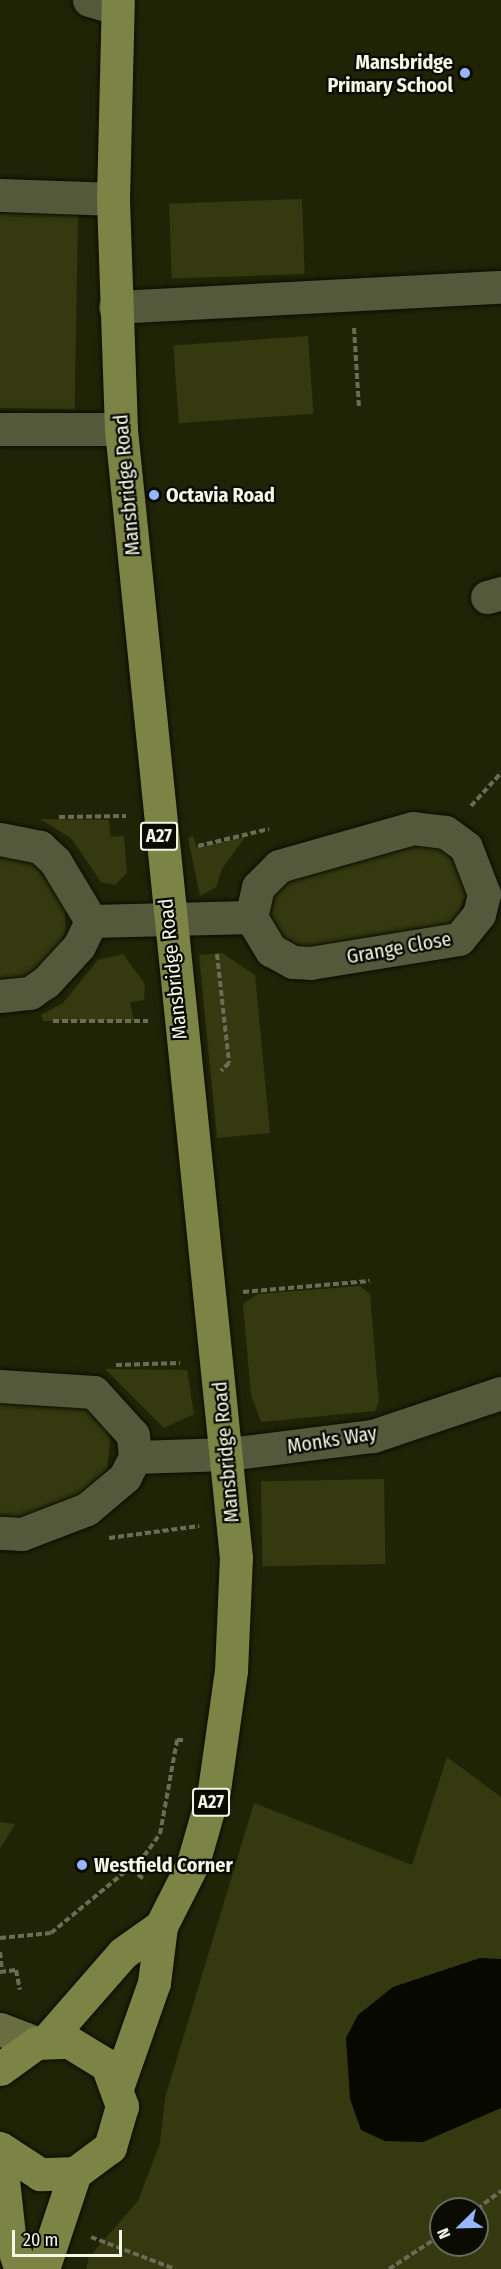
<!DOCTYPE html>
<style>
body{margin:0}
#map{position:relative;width:501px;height:2269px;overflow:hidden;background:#202407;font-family:"Fira Sans Condensed",sans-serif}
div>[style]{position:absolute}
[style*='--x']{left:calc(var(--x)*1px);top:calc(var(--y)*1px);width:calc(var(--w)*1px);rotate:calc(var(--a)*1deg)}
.green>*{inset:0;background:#34390f;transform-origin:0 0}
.water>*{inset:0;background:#070800}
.path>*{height:4px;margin-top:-2px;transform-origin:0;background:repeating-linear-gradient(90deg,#696d54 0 6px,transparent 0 9px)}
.roads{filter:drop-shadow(0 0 2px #0a0d00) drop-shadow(0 0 2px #0a0d00)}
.street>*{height:33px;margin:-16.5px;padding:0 16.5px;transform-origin:16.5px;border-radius:16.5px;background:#54593b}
.secondary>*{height:33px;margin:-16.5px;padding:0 16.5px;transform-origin:16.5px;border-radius:16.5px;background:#686e40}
.primary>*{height:33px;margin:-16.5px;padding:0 16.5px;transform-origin:16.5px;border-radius:16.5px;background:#7b8445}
.dots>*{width:16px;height:16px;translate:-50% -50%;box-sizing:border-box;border:3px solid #0a0c03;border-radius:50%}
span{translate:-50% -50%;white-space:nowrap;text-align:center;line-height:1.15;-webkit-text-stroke:4.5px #0a0c03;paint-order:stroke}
.shield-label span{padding:2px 4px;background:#0a0c03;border:2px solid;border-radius:4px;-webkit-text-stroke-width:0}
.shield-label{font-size:18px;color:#f3f7e5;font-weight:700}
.poi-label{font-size:20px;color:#f3f7e5;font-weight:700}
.right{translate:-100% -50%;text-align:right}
.left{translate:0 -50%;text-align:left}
.street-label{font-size:20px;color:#f3f7e5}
.north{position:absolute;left:429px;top:2197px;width:60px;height:60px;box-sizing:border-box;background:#0a0c03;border:2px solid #676a5d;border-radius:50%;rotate:247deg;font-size:16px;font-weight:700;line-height:24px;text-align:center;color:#f3f7e5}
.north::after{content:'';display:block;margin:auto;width:21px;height:27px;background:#97b6fd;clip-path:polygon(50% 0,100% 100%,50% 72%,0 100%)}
.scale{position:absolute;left:12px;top:2230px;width:110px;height:27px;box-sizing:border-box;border:3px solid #f3f7e5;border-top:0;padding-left:8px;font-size:18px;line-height:21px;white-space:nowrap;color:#f3f7e5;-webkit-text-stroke:4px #0a0c03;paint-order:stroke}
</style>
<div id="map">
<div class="green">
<div style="left:302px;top:199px;width:75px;height:133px;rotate:88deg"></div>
<div style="left:0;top:213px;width:78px;height:195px;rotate:1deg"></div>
<div style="left:308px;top:336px;width:78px;height:135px;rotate:86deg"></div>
<div style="clip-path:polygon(40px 819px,109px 820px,111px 837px,124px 836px,127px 873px,115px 885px,101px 882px,72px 839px)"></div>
<div style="clip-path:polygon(193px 836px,197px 848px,245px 837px,222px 869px,216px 887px,200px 896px,188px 838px)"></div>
<div style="clip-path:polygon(416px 844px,435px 846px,452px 856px,468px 890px,457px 918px,441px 930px,306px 949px,287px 944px,264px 911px,279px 883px)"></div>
<div style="clip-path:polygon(0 855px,30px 860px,45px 871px,65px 910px,65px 932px,57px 950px,27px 977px,0 982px)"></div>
<div style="clip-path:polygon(222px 953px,255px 975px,270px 1133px,217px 1138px,199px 955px)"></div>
<div style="clip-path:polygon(123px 954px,145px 984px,144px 1000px,130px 1002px,134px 1021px,43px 1021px,41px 1015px,63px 1003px,98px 960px)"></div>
<div style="clip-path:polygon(360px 1286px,370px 1294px,379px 1402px,375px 1411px,261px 1422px,251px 1395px,243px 1304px,258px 1294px)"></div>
<div style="clip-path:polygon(105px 1369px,187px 1370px,194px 1414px,164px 1428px)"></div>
<div style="clip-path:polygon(0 1401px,75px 1402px,96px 1413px,111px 1432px,107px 1469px,87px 1491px,26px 1518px,0 1520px)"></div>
<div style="left:384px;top:1479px;width:85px;height:123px;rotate:89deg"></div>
<div style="clip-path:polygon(evenodd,447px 1757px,501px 1797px,501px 2269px,86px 2269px,89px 2257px,138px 2201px,160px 2143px,165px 2098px,254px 1803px,412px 1865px,447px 1757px,441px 2209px,477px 2209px,477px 2245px,441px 2245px,441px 2209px)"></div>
<div style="clip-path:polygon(0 1822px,15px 1824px,0 1849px)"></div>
</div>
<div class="water">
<div style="clip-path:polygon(480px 1958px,501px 1959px,501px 2108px,423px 2142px,385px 2141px,361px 2130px,350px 2099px,346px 2038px,358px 2015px,393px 1987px)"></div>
</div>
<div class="path">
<div style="--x:354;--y:328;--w:80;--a:86.4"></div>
<div style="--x:471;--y:806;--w:45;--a:-47.7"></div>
<div style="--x:59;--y:817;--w:67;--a:-0.9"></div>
<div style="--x:198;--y:846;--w:73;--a:-13.5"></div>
<div style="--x:217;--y:954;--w:110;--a:83.7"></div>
<div style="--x:229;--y:1063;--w:11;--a:135"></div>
<div style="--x:53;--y:1021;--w:95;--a:0"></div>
<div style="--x:243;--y:1292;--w:127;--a:-5"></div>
<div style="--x:116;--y:1365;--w:64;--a:-1.8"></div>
<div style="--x:109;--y:1538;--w:91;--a:-7.6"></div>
<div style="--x:131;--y:1869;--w:18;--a:38"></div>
<div style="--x:0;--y:1938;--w:51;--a:-5.6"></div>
<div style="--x:51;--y:1933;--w:121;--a:-39.6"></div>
<div style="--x:144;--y:1856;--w:27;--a:-54"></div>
<div style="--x:160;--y:1834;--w:96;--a:-79.7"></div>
<div style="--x:177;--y:1740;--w:8;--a:0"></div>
<div style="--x:0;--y:1952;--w:20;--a:84"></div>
<div style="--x:0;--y:1972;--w:16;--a:-7"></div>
<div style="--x:16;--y:1970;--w:20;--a:79"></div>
<div style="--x:477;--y:2209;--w:30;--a:-37"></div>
<div style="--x:91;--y:2237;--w:90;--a:20.9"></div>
<div style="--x:389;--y:2269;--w:62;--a:-33.2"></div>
</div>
<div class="roads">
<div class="street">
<div style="--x:89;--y:0;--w:29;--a:16"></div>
<div style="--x:0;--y:195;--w:113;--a:2"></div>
<div style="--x:115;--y:307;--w:387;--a:-3"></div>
<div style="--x:0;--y:429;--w:121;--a:0"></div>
<div style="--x:487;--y:597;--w:15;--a:-16"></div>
<div style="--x:0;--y:839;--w:41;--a:11.3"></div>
<div style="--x:40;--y:847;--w:21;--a:43"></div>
<div style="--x:55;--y:861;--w:70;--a:59"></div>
<div style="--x:91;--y:921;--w:160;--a:-1.4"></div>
<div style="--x:251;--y:917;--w:39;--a:59"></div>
<div style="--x:271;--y:950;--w:25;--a:29"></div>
<div style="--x:293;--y:962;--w:17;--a:3"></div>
<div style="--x:310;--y:963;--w:151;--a:-9.2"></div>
<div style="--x:459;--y:939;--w:32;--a:-51"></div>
<div style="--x:479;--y:914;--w:21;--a:-76"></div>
<div style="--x:484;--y:894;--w:50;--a:-111"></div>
<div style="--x:466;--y:847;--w:26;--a:-144"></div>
<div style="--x:445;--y:832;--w:32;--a:-173"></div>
<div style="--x:413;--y:828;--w:139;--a:164.2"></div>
<div style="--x:279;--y:866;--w:30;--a:135"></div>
<div style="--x:258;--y:887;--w:31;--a:103"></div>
<div style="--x:0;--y:996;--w:30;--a:-6"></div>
<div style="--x:30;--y:993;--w:19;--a:-35"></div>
<div style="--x:46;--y:982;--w:49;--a:-47.5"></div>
<div style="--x:79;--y:946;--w:28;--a:-64"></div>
<div style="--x:0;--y:1386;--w:94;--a:3.7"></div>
<div style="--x:94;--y:1392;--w:58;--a:47.8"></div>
<div style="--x:133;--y:1435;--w:22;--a:85"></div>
<div style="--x:135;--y:1457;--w:22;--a:117"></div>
<div style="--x:125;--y:1477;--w:50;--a:139.9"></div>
<div style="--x:87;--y:1509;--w:70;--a:159"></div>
<div style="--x:22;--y:1534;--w:22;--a:-177"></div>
<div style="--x:135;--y:1457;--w:93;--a:-1.8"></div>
<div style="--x:228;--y:1454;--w:146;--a:-7.1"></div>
<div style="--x:373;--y:1436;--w:135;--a:-18.6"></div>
</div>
<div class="secondary">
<div style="--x:0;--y:2029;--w:39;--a:21"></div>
</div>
<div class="primary">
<div style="--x:46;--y:2041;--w:117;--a:-48.8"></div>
<div style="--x:123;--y:1953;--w:47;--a:-35.4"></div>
<div style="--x:0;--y:2069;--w:44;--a:-35.8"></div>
<div style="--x:36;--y:2043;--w:33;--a:-2"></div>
<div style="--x:69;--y:2042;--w:44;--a:31.2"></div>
<div style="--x:107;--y:2065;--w:44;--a:69.9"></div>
<div style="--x:122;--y:2106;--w:43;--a:106.3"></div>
<div style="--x:110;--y:2147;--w:44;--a:143.4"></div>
<div style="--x:75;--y:2173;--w:35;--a:178"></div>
<div style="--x:40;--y:2174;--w:48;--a:-147"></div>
<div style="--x:118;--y:2085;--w:108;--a:-70.6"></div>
<div style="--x:154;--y:1983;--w:57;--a:-83"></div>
<div style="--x:161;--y:1926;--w:71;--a:-63.1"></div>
<div style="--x:193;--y:1863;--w:76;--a:-74"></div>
<div style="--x:214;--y:1790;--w:120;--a:-81.9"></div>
<div style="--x:231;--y:1671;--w:113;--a:-87.5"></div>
<div style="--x:236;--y:1558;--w:1135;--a:-95.82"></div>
<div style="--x:121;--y:429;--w:230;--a:-92"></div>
<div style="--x:113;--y:199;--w:199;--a:-88.6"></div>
<div style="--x:0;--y:2152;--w:83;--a:83.8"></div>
<div style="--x:9;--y:2235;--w:36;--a:71"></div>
<div style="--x:43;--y:2269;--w:101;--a:-71.6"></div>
</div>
</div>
<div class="dots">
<div style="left:465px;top:73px;background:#97b6fd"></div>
<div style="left:154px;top:495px;background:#97b6fd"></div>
<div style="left:82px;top:1865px;background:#97b6fd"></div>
</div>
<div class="shield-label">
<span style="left:159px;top:836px">A27</span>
<span style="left:211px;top:1802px">A27</span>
</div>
<div class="poi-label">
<span class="right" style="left:453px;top:74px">Mansbridge<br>Primary School</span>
<span class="left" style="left:166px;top:495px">Octavia Road</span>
<span class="left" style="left:94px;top:1865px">Westfield Corner</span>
</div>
<div class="street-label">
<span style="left:127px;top:485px;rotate:-95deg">Mansbridge Road</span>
<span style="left:399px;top:948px;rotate:-10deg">Grange Close</span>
<span style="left:173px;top:969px;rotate:-96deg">Mansbridge Road</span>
<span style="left:332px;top:1440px;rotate:-9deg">Monks Way</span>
<span style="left:226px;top:1452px;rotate:-95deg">Mansbridge Road</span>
</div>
<div class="north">N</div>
<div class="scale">20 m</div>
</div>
